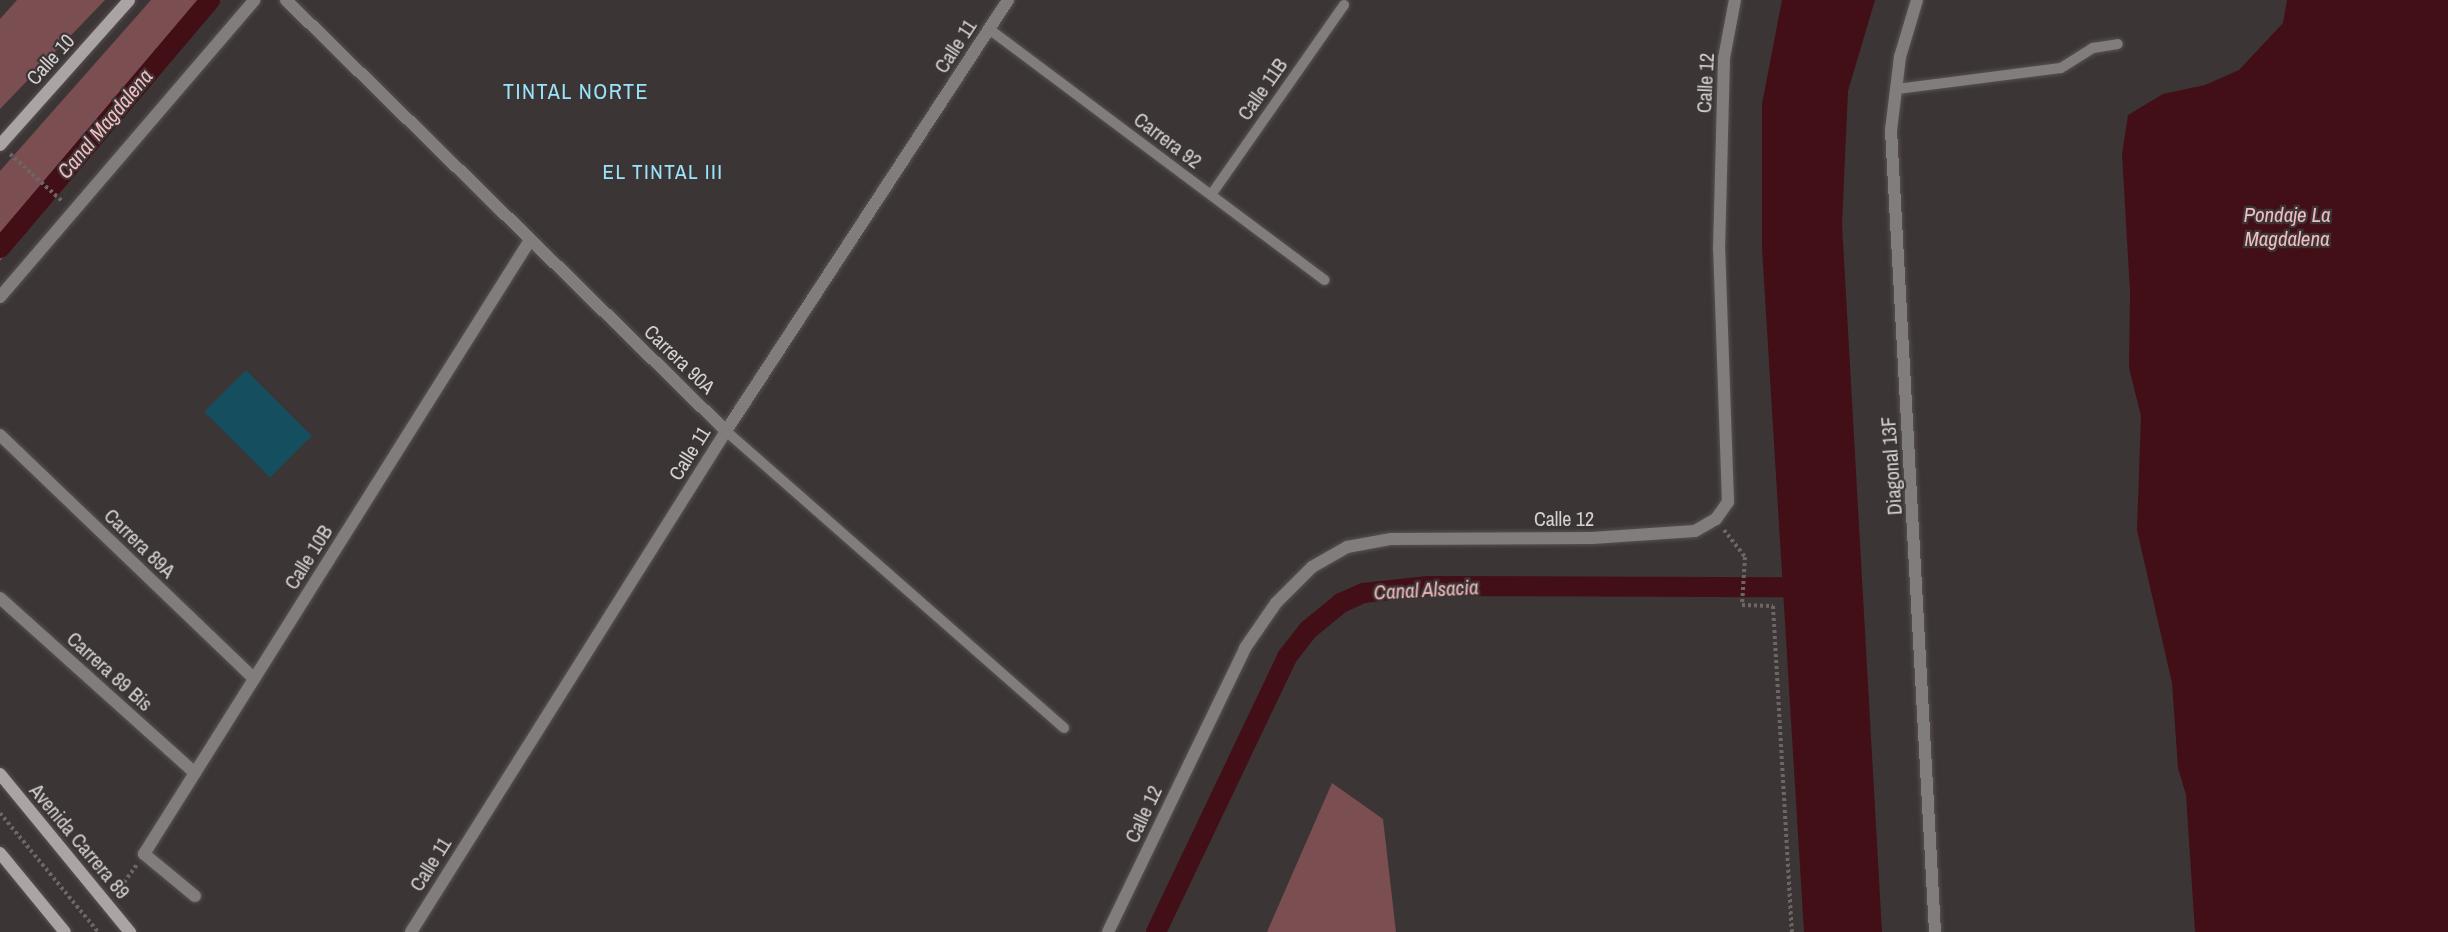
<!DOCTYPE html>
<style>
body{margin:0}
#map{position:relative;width:2448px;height:932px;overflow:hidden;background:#3c3535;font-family:"Archivo Narrow",sans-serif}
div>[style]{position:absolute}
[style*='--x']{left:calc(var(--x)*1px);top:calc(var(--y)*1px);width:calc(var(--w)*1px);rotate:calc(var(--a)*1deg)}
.green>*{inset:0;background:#7b4e51}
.water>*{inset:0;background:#420f17}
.canal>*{height:20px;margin:-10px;padding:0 10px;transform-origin:10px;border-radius:10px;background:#420f17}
.building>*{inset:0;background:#154e5e;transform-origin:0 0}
.path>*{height:4px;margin-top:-2px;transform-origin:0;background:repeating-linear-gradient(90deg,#6c6666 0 3px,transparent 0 6px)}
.roads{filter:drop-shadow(0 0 2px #585151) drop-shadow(0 0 2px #585151)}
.lane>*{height:10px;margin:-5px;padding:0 5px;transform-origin:5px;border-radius:5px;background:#817d7d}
.street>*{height:12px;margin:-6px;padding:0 6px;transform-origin:6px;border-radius:6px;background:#817d7d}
.secondary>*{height:12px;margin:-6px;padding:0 6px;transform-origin:6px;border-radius:6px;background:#aaa4a4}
span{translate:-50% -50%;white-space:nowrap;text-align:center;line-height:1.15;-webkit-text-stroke:4.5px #3c3535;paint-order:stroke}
.street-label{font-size:20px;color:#d5d1d1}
.water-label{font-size:21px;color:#f4bcbf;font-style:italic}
.neighbourhood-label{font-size:21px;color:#9ae4fb;letter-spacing:1.5px}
.quarter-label{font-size:22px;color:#9ae4fb;letter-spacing:1.5px}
</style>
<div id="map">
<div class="green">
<div style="clip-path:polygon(17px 0,105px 0,0 109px,0 19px)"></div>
<div style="clip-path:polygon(151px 0,221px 0,0 261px,0 171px)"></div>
<div style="clip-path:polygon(1332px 783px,1383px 819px,1396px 932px,1267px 932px)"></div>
</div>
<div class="water">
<div style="clip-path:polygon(1782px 0,1875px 0,1848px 91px,1842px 224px,1882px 932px,1804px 932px,1762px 248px,1762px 104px)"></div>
<div style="clip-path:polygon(2287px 0,2448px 0,2448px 932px,2195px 932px,2186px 795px,2178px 768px,2172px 683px,2137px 530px,2141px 416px,2129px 368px,2130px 292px,2122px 154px,2128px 115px,2163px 94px,2205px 85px,2239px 70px,2283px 23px)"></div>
</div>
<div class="canal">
<div style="--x:0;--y:248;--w:325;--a:-49.7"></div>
<div style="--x:1156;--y:932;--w:305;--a:-64.5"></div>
<div style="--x:1287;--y:657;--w:34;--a:-52"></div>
<div style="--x:1308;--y:630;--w:43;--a:-39.3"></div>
<div style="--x:1341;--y:603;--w:24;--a:-24"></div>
<div style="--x:1363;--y:593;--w:66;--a:-6.1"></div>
<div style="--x:1429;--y:586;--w:380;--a:0.2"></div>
</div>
<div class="building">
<div style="left:246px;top:370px;width:93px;height:59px;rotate:45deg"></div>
</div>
<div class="path">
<div style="--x:10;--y:154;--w:70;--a:42.1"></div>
<div style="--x:1724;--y:530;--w:34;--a:52"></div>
<div style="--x:1745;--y:557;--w:48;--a:93.6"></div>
<div style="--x:1742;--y:605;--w:31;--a:2"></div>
<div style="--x:1773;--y:606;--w:327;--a:86.7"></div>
<div style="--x:0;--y:813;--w:154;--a:50.5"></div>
<div style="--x:117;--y:892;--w:34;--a:-54"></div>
</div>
<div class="roads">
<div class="lane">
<div style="--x:989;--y:29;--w:419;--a:36.8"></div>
<div style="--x:1897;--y:89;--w:165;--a:-7.3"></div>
<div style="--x:2061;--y:68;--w:38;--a:-32"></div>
<div style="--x:2093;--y:48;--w:25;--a:-9"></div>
<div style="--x:1211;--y:195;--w:232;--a:-55"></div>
<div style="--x:726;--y:431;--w:450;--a:41.3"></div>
</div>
<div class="street">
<div style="--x:286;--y:0;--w:616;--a:44.41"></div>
<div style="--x:1917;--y:0;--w:59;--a:106.6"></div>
<div style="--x:1900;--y:57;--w:74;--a:97"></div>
<div style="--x:1891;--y:130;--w:803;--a:86.86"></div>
<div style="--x:0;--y:297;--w:391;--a:-49.4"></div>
<div style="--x:0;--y:435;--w:352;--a:43.8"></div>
<div style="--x:0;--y:598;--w:262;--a:41.9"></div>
<div style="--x:195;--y:896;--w:66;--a:-140.5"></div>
<div style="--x:144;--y:854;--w:725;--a:-57.84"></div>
<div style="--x:411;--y:932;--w:592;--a:-57.84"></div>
<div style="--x:726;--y:431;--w:515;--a:-56.8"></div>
<div style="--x:1108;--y:932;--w:315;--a:-64.2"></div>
<div style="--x:1245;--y:648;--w:55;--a:-55.4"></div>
<div style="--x:1276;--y:603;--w:51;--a:-45"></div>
<div style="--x:1312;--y:567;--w:40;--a:-29.7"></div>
<div style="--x:1347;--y:547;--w:45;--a:-10.3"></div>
<div style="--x:1391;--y:539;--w:201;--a:-0.3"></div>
<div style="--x:1592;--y:538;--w:103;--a:-3.9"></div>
<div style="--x:1695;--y:531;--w:24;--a:-30"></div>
<div style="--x:1716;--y:519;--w:21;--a:-55"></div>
<div style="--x:1728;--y:502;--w:252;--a:-92"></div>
<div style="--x:1719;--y:250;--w:192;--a:-88.5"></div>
<div style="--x:1724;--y:58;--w:59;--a:-79.3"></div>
</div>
<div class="secondary">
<div style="--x:0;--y:145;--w:194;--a:-48.3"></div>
<div style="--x:0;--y:774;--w:205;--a:50.6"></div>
<div style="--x:0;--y:853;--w:102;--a:50.6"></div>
</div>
</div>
<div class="street-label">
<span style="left:955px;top:46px;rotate:-57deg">Calle 11</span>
<span style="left:50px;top:59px;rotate:-48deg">Calle 10</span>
<span style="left:1705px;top:83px;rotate:-87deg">Calle 12</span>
<span style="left:1262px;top:89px;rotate:-55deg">Calle 11B</span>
<span style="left:1168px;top:140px;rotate:37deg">Carrera 92</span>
<span style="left:680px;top:359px;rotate:44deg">Carrera 90A</span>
<span style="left:689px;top:453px;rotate:-58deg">Calle 11</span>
<span style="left:1891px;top:466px;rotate:-94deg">Diagonal 13F</span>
<span style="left:1564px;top:518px">Calle 12</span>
<span style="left:140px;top:543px;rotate:44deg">Carrera 89A</span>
<span style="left:308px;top:557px;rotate:-58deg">Calle 10B</span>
<span style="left:110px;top:671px;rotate:42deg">Carrera 89 Bis</span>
<span style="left:1143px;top:814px;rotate:-65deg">Calle 12</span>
<span style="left:80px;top:841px;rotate:50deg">Avenida Carrera 89</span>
<span style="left:430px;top:864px;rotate:-58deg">Calle 11</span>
</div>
<div class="water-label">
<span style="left:105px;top:124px;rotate:-50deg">Canal Magdalena</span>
<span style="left:2287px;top:227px">Pondaje La<br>Magdalena</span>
<span style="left:1426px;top:590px;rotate:-3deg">Canal Alsacia</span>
</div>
<div class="neighbourhood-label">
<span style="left:663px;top:172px">EL TINTAL III</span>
</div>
<div class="quarter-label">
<span style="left:576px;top:92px">TINTAL NORTE</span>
</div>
</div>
